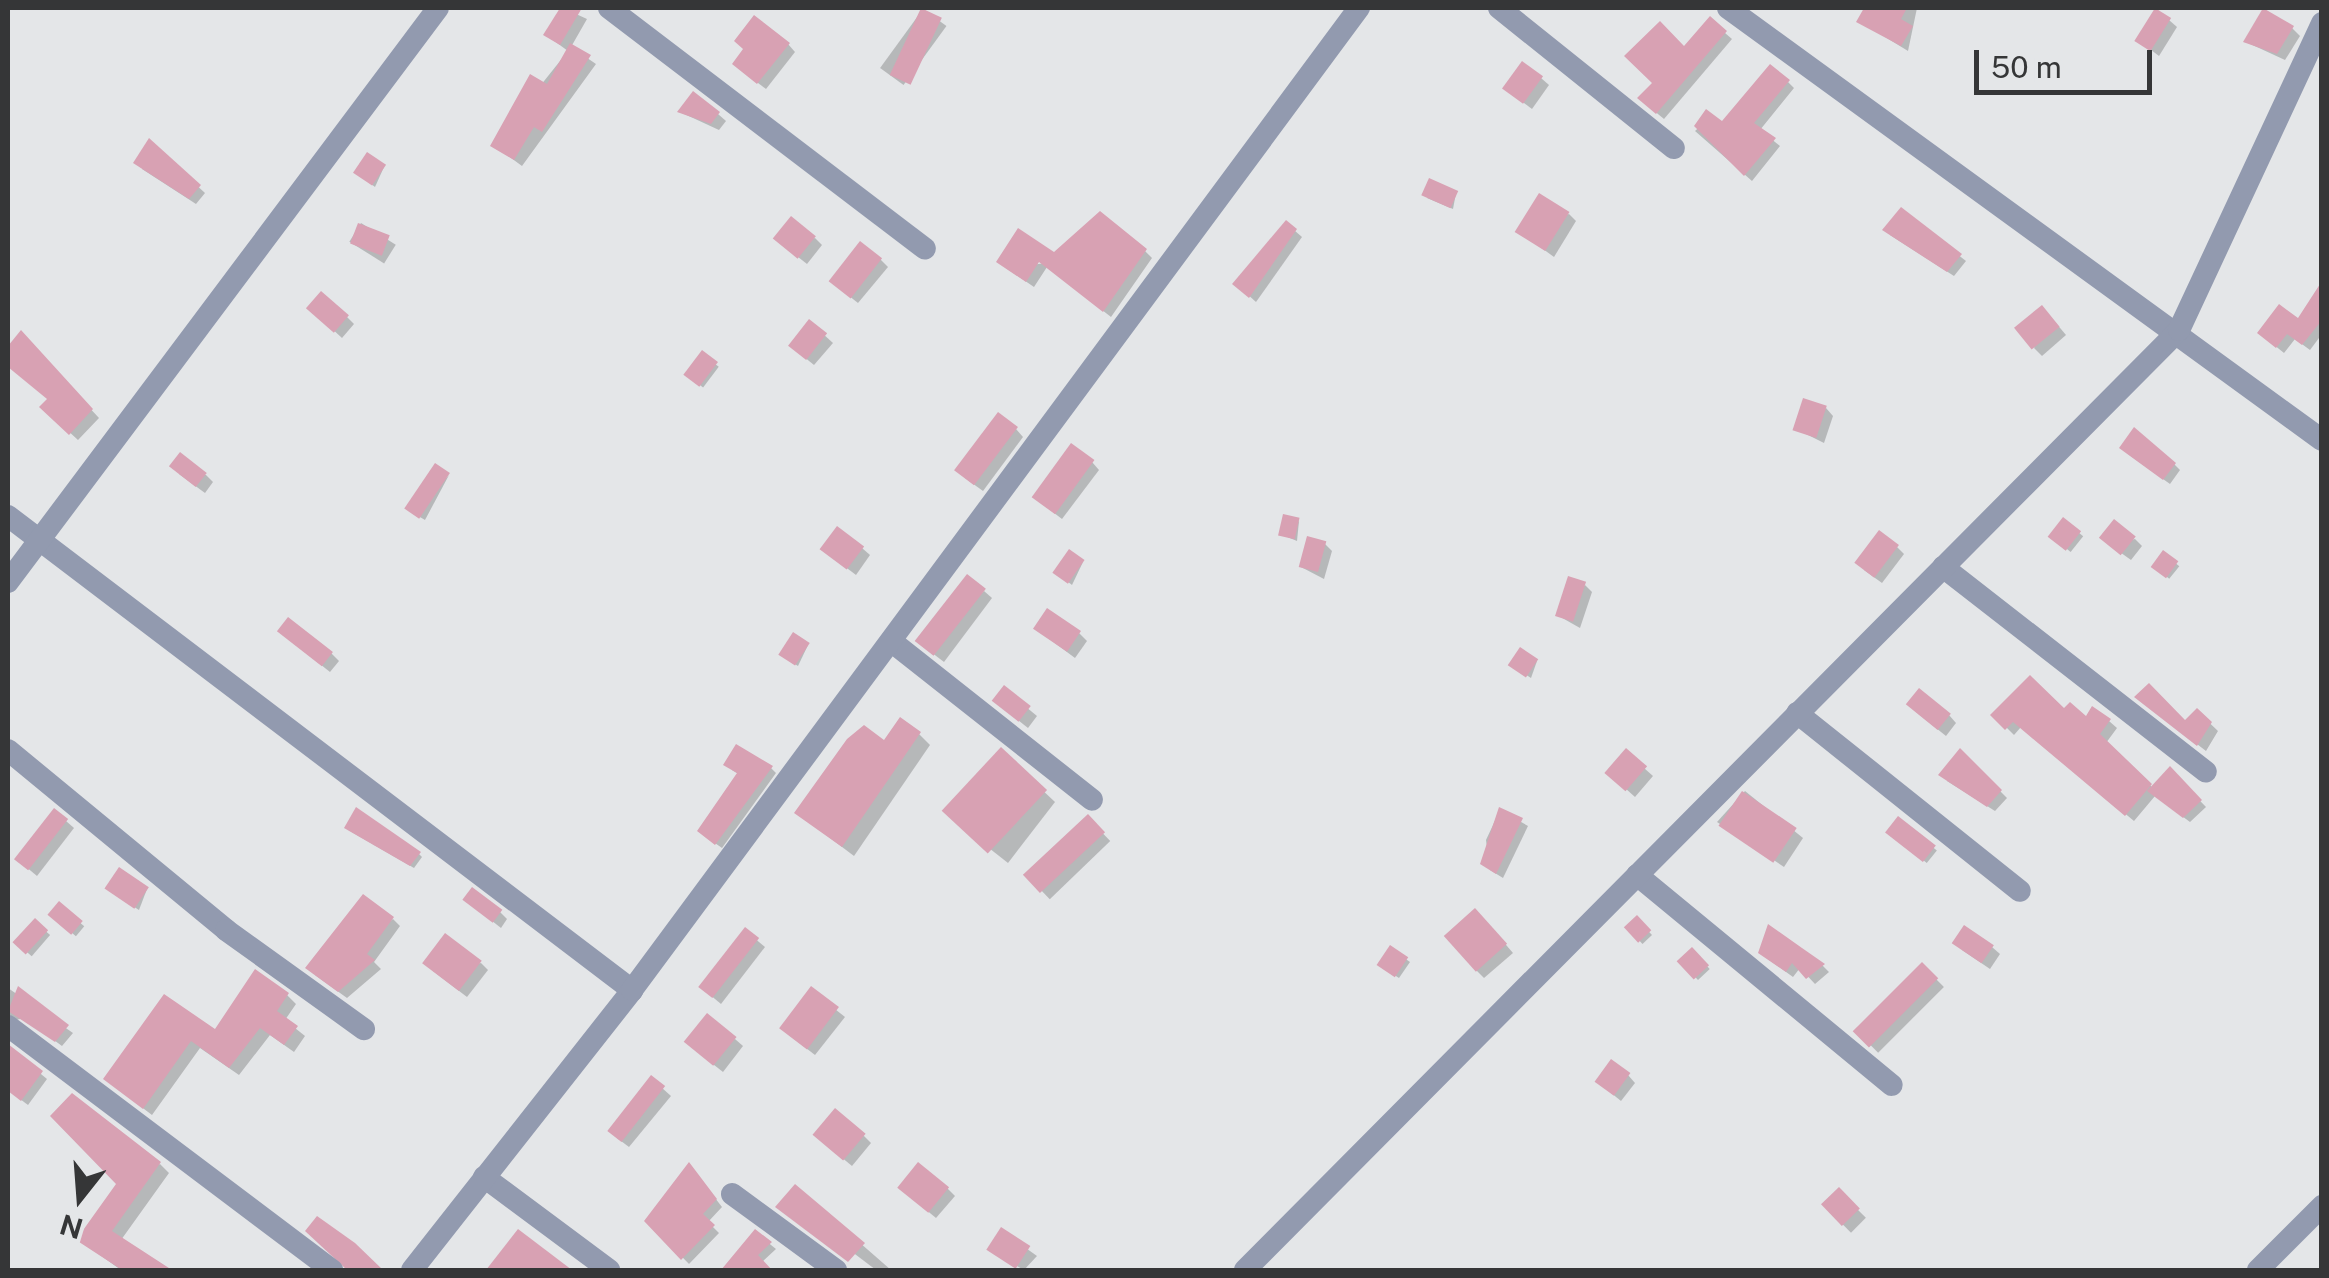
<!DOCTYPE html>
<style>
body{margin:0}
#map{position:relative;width:2329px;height:1278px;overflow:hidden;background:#e4e6e8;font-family:"Public Sans",sans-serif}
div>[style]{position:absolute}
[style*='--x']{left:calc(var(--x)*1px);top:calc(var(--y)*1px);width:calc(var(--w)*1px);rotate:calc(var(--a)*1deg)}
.shadow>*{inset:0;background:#0003;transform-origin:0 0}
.building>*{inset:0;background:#d8a1b3;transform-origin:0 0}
.street>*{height:22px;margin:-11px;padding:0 11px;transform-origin:11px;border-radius:11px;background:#929aaf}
span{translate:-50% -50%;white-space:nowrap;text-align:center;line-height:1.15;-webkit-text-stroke:8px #e4e6e8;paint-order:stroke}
.frame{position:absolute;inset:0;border:10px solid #353637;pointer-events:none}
.north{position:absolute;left:30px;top:1148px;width:100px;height:100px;-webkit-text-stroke:8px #e4e6e8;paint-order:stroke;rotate:197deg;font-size:28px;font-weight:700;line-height:40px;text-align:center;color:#353637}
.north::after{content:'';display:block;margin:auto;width:35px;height:45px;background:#353637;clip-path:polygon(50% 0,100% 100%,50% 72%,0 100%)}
.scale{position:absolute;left:1974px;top:50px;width:178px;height:45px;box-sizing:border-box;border:5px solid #353637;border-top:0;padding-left:12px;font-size:30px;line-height:35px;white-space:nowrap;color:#353637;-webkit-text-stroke:8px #e4e6e8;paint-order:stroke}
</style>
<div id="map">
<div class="shadow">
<div style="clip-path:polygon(563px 8px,587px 19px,571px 47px,596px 64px,522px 166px,493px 145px,568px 51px,546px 35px)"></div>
<div style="clip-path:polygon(1867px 8px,1917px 8px,1908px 51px,1859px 21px)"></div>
<div style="left:923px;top:9px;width:29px;height:73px;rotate:36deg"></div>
<div style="clip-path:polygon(1710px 20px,1732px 39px,1664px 119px,1647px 105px)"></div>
<div style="clip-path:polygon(2169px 20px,2177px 27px,2159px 56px,2138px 40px)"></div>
<div style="clip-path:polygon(2292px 28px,2300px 36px,2285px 60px,2246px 42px)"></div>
<div style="clip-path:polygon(788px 44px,795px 52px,766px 89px,742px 71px)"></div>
<div style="clip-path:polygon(1541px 78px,1549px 85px,1532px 109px,1513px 95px)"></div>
<div style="clip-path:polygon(1788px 82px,1794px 88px,1760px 130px,1780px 146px,1752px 181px,1695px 131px,1711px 116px,1723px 124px)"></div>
<div style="clip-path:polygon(680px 112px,718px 114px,726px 121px,719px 130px)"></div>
<div style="clip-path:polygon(150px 142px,205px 193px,196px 204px,142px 169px)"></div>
<div style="clip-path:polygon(384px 167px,375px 187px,359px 175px)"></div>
<div style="clip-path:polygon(1456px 193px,1453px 209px,1427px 198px)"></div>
<div style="clip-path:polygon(1901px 210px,1966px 261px,1954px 276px,1890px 235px)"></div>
<div style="clip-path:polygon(1569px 214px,1576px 221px,1554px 257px,1518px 231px)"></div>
<div style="left:361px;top:223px;width:41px;height:22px;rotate:32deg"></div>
<div style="clip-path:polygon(1287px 224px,1302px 237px,1256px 302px,1236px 284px)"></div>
<div style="clip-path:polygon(815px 238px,822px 245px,807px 264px,784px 246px)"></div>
<div style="clip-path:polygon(1145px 251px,1152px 258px,1111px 317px,1047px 267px,1034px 287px,1006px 268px)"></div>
<div style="clip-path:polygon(880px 259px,888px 267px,858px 303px,839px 288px)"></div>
<div style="clip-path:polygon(2322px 287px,2322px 334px,2310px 350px,2295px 339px,2284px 353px,2268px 340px,2298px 322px)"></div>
<div style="clip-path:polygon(317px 315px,347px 317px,354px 324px,342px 338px)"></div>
<div style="clip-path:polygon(2050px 316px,2066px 335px,2042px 356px,2034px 348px)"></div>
<div style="clip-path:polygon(810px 322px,833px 343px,814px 365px,798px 352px)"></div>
<div style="clip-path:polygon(21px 334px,99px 418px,78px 440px,42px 407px,49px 399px,8px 365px)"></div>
<div style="left:702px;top:354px;width:21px;height:26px;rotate:37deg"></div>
<div style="clip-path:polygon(1826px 408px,1833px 416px,1824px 443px,1796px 429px)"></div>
<div style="clip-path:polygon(1016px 429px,1023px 437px,983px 491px,965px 478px)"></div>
<div style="clip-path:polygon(2128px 454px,2174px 464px,2180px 470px,2170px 484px)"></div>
<div style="clip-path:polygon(1092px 462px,1099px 470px,1062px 519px,1041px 503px)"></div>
<div style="clip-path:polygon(179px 474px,206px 475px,213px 482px,205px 493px)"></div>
<div style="clip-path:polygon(449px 475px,425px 520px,413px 513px)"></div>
<div style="left:2063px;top:520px;width:26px;height:20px;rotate:39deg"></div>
<div style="clip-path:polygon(1299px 521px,1297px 541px,1280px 534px)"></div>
<div style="clip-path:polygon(2135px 539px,2142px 546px,2131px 560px,2110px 545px)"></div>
<div style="clip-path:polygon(1324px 543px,1332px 551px,1324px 579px,1301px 567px)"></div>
<div style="clip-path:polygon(1897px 547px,1904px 554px,1882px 583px,1864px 570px)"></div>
<div style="clip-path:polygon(862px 548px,870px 555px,856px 575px,823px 550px)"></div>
<div style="left:2163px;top:553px;width:21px;height:16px;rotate:39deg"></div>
<div style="clip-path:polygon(1083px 562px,1072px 585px,1058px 574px)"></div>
<div style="clip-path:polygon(1585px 585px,1592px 592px,1580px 628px,1557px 615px)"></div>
<div style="clip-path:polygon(984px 591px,992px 598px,944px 662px,927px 649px)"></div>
<div style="clip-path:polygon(1036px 629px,1079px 633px,1087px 641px,1075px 658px)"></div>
<div style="clip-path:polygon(287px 638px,331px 653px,339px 661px,330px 672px)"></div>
<div style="clip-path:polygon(808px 645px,798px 666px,784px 657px)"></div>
<div style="clip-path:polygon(1537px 661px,1531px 678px,1514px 667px)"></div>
<div style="clip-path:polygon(1004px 689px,1037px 716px,1028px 728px,1003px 708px)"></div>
<div style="clip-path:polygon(2145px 704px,2185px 724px,2197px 711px,2218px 731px,2206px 751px)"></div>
<div style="clip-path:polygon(1916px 712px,1949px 715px,1956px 723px,1946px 736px)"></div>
<div style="clip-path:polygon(2064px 712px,2109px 721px,2117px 728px,2106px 743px,2153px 788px,2170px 770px,2206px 807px,2190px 822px,2155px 796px,2134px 821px,2021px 727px,2014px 735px,1994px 715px)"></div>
<div style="clip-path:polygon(919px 734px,930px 745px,854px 856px,797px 813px,884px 743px)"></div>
<div style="clip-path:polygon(1001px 751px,1055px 802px,1008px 863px,961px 826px)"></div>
<div style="clip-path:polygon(1960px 751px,2007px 798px,1995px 811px,1947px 781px)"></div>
<div style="clip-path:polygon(1626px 752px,1653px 776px,1635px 797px,1616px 780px)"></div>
<div style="clip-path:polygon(771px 768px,776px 773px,722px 848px,705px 836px,740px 775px,732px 770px)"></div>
<div style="clip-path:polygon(1745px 791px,1803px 838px,1784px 867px,1717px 822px)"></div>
<div style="clip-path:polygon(1500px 810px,1528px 826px,1503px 878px,1490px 870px,1486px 840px)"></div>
<div style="left:1088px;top:818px;width:32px;height:84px;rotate:46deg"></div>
<div style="left:1898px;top:819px;width:50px;height:16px;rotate:39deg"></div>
<div style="clip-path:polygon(66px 821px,74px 828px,37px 876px,25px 866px)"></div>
<div style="clip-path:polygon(350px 831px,419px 854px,422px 857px,414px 868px)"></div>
<div style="clip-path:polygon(147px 889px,139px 910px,111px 892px)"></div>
<div style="left:59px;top:905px;width:33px;height:13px;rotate:40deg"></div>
<div style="clip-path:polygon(473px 906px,500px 912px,507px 919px,501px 928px)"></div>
<div style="clip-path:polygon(1483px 918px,1513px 953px,1484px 978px,1476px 970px)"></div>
<div style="clip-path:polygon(393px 919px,400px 926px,374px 962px,381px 969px,347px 998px,315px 975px)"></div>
<div style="left:1637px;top:919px;width:22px;height:13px;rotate:47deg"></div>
<div style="left:35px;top:922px;width:20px;height:28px;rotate:41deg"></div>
<div style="clip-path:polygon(1769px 928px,1823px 966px,1829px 972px,1815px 984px,1800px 968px,1793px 977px,1768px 959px)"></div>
<div style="clip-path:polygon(745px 930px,765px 947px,721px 1004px,709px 994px)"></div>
<div style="clip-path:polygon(1992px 947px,2000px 954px,1990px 969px,1962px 950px)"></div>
<div style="clip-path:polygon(1390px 948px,1410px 962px,1399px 978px,1382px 967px)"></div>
<div style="left:1692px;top:950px;width:26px;height:16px;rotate:47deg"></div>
<div style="clip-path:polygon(481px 963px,488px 970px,467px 997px,433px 971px)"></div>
<div style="left:1922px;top:965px;width:31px;height:93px;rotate:45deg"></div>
<div style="clip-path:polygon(8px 988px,73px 1033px,62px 1046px,24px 1018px,8px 1022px)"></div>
<div style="clip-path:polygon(811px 990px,845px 1017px,815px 1055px,789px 1035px)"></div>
<div style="clip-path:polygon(287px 995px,296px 1004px,285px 1020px,305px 1036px,294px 1052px,270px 1035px,239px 1075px,200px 1048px,152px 1115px,115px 1087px,164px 997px,216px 1033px)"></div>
<div style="clip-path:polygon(735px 1039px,743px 1046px,723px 1072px,695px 1050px)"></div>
<div style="clip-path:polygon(8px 1047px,47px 1079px,28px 1105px,8px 1090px)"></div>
<div style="clip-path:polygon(1628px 1075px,1635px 1083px,1621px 1101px,1605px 1088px)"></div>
<div style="clip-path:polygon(652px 1079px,671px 1096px,629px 1147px,617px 1138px)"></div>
<div style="clip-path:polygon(864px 1136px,871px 1143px,852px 1166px,823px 1142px)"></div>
<div style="clip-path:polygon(160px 1164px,169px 1173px,121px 1240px,167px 1270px,121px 1270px,79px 1240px,119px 1183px)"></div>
<div style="clip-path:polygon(695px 1172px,722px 1207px,708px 1222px,719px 1233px,689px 1264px,647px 1221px)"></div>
<div style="clip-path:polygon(796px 1187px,891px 1270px,876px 1270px,802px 1214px)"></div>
<div style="clip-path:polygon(947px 1188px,955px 1196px,936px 1218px,908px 1195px)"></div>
<div style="left:1839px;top:1191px;width:38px;height:21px;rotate:45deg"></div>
<div style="clip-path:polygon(1002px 1231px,1037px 1256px,1024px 1270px,989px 1250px)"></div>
<div style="clip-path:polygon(756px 1233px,776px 1249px,762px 1262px,769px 1270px,739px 1270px,732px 1263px)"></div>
</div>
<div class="building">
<div style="clip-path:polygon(560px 8px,582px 8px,560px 45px,543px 35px)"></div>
<div style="left:921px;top:8px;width:23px;height:74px;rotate:25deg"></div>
<div style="clip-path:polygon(1864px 8px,1907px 8px,1901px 19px,1913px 26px,1901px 46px,1856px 22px)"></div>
<div style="left:2155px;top:8px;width:19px;height:39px;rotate:32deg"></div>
<div style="clip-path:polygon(2263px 8px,2294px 26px,2277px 54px,2243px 42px)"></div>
<div style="clip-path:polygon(754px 15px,790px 43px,757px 84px,732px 64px,743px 49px,734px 41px)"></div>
<div style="clip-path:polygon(1710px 16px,1727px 31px,1656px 114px,1637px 98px,1652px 83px,1624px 56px,1660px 21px,1684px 46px)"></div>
<div style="clip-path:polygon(570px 43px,591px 55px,542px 132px,534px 127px,514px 160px,490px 146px,530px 74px,547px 84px)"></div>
<div style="left:1522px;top:61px;width:26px;height:34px;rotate:36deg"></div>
<div style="clip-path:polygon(1770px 64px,1790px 80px,1754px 123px,1776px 138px,1744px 176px,1694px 126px,1706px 109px,1722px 121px)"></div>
<div style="clip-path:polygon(693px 91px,720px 112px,711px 124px,677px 112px)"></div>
<div style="clip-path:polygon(149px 138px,201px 185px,189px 199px,133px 163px)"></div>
<div style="left:367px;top:152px;width:23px;height:25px;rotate:34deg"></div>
<div style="left:1429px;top:178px;width:32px;height:19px;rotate:24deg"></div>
<div style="left:1539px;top:193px;width:36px;height:46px;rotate:32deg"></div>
<div style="clip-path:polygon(1901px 207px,1962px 254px,1947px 272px,1882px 230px)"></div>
<div style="clip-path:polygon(1100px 211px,1147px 249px,1103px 312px,1039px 262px,1026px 282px,996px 262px,1018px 228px,1054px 252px)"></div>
<div style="left:791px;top:216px;width:32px;height:29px;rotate:39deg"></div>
<div style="clip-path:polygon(1286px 220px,1297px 229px,1249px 298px,1232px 284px)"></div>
<div style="left:358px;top:223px;width:34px;height:22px;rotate:21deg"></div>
<div style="left:860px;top:241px;width:28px;height:51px;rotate:38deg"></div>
<div style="clip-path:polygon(2322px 281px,2322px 320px,2302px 345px,2287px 334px,2276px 348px,2257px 333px,2279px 304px,2298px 318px)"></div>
<div style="left:321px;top:291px;width:37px;height:23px;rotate:41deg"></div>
<div style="left:2042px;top:305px;width:28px;height:36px;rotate:51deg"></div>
<div style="left:809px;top:319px;width:23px;height:34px;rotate:38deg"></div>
<div style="clip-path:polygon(21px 330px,93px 409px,69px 435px,39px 407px,47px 399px,8px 367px,8px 346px)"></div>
<div style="left:702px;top:350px;width:20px;height:31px;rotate:37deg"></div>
<div style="left:1803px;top:398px;width:25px;height:34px;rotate:18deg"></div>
<div style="left:998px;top:412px;width:25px;height:73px;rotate:37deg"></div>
<div style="clip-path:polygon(2134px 427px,2176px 463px,2163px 480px,2119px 448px)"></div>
<div style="left:1071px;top:443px;width:29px;height:67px;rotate:36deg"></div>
<div style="left:180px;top:452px;width:34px;height:18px;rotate:38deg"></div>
<div style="left:435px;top:463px;width:18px;height:55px;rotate:34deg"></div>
<div style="left:1283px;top:514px;width:17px;height:22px;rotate:13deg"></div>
<div style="left:2063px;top:517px;width:23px;height:25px;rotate:38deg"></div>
<div style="left:2114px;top:519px;width:28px;height:24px;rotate:39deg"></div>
<div style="left:837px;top:526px;width:34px;height:29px;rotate:37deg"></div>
<div style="left:1879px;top:530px;width:25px;height:41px;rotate:37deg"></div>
<div style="left:1307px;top:536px;width:20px;height:32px;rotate:15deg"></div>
<div style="left:1069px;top:549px;width:19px;height:29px;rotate:35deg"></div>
<div style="left:2163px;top:550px;width:19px;height:21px;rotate:36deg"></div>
<div style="left:967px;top:574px;width:24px;height:85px;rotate:38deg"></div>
<div style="left:1568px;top:576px;width:19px;height:42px;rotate:18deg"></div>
<div style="left:1047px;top:608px;width:41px;height:25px;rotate:34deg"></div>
<div style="left:288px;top:617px;width:57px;height:18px;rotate:38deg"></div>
<div style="left:793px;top:632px;width:20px;height:27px;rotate:33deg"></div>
<div style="left:1520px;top:647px;width:22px;height:22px;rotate:34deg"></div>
<div style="clip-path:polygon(2030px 675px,2064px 708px,2070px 702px,2086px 716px,2092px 706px,2111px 719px,2100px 734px,2152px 784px,2125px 816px,2013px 722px,2005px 730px,1990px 715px)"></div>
<div style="clip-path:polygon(2149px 683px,2185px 720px,2197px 708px,2212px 722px,2197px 746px,2134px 697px)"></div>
<div style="left:1004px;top:685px;width:34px;height:20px;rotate:38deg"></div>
<div style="left:1919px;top:688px;width:41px;height:21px;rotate:39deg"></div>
<div style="clip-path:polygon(900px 717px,921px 732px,842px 847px,794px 813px,847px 739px,864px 725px,884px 740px)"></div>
<div style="clip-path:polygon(736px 744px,773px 766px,715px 845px,697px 831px,737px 773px,723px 765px)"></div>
<div style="left:1001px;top:747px;width:63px;height:87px;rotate:43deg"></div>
<div style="left:1626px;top:748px;width:28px;height:33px;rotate:41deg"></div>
<div style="clip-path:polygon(1960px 748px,2002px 790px,1987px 807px,1938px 775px)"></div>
<div style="clip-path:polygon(2170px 766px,2202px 800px,2183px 818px,2147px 791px)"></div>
<div style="left:1742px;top:791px;width:66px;height:42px;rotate:34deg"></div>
<div style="clip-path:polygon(356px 807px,421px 852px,410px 866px,344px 828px)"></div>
<div style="clip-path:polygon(1499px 807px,1523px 818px,1496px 874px,1480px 864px)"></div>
<div style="left:54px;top:808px;width:18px;height:65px;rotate:38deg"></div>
<div style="left:1088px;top:814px;width:25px;height:89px;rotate:47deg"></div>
<div style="left:1898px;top:816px;width:48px;height:21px;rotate:38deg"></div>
<div style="left:119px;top:867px;width:36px;height:26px;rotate:34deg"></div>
<div style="left:472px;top:887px;width:38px;height:16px;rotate:37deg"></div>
<div style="clip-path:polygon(363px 894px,394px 917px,367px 954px,375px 960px,338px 992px,305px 968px)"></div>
<div style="left:59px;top:901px;width:31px;height:18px;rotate:40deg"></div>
<div style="left:1475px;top:908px;width:48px;height:42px;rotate:48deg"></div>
<div style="left:1637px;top:915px;width:21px;height:18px;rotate:47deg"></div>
<div style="left:35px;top:918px;width:18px;height:33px;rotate:43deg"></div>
<div style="clip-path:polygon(1768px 924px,1802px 948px,1825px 964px,1806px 979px,1792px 963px,1786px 972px,1758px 953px)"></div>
<div style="left:1964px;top:925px;width:36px;height:22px;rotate:34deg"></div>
<div style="left:745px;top:927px;width:18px;height:76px;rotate:38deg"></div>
<div style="left:445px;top:933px;width:46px;height:38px;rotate:37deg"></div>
<div style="left:1390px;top:945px;width:22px;height:24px;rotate:34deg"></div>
<div style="left:1692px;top:947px;width:25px;height:21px;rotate:47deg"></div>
<div style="left:1922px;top:962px;width:23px;height:98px;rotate:45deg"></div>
<div style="clip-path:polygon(255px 969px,289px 993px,277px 1011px,298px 1026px,284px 1045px,260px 1028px,229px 1068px,191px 1041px,143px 1109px,103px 1079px,164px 994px,215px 1029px)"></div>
<div style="clip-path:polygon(18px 986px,69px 1025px,55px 1042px,8px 1011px)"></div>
<div style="left:811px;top:986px;width:35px;height:53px;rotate:37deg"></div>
<div style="left:707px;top:1013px;width:38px;height:37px;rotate:39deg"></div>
<div style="clip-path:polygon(8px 1044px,43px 1071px,21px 1101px,8px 1091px)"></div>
<div style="left:1611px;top:1059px;width:24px;height:28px;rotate:36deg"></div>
<div style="left:651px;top:1075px;width:18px;height:71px;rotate:38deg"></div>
<div style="clip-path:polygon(72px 1093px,161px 1162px,112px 1231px,172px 1270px,122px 1270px,76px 1240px,116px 1184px,50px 1116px)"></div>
<div style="left:835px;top:1108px;width:40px;height:35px;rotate:40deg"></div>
<div style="clip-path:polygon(689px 1162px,717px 1199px,703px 1214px,715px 1225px,681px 1260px,644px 1221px)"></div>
<div style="left:918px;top:1162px;width:40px;height:33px;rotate:39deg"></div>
<div style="clip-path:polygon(795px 1184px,865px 1243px,848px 1262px,775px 1207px)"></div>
<div style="left:1839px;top:1187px;width:30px;height:25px;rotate:46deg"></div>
<div style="clip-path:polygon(317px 1216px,355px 1243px,383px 1270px,347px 1270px,305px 1231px)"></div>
<div style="left:1001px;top:1227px;width:35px;height:27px;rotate:33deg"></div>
<div style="clip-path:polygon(518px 1229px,572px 1270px,486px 1270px)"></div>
<div style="clip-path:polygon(755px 1229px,772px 1242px,758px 1255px,772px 1270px,721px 1270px)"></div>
</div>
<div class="street">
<div style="--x:609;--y:8;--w:397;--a:37.3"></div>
<div style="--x:1499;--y:8;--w:224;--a:38.7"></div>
<div style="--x:1728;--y:8;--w:734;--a:36.03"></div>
<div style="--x:8;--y:516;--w:784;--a:37.22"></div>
<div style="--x:1943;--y:567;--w:333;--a:37.9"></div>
<div style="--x:8;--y:582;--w:717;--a:-53.16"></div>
<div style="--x:891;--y:641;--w:256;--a:38.3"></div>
<div style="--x:1797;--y:713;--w:285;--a:38.6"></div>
<div style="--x:8;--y:750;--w:283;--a:39.5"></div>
<div style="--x:226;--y:930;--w:170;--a:35.7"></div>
<div style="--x:1637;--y:875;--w:330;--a:39.5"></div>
<div style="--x:8;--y:1026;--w:406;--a:37"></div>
<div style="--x:484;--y:1177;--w:156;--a:36.6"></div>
<div style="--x:732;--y:1194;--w:129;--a:36.2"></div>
<div style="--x:412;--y:1270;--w:356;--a:-51.8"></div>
<div style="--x:632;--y:990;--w:1222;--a:-53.49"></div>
<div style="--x:1245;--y:1270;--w:1325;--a:-45.18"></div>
<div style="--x:2179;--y:330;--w:339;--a:-65"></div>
<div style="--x:2258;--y:1270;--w:91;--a:-45"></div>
</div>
<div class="frame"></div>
<div class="north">N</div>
<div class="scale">50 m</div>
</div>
